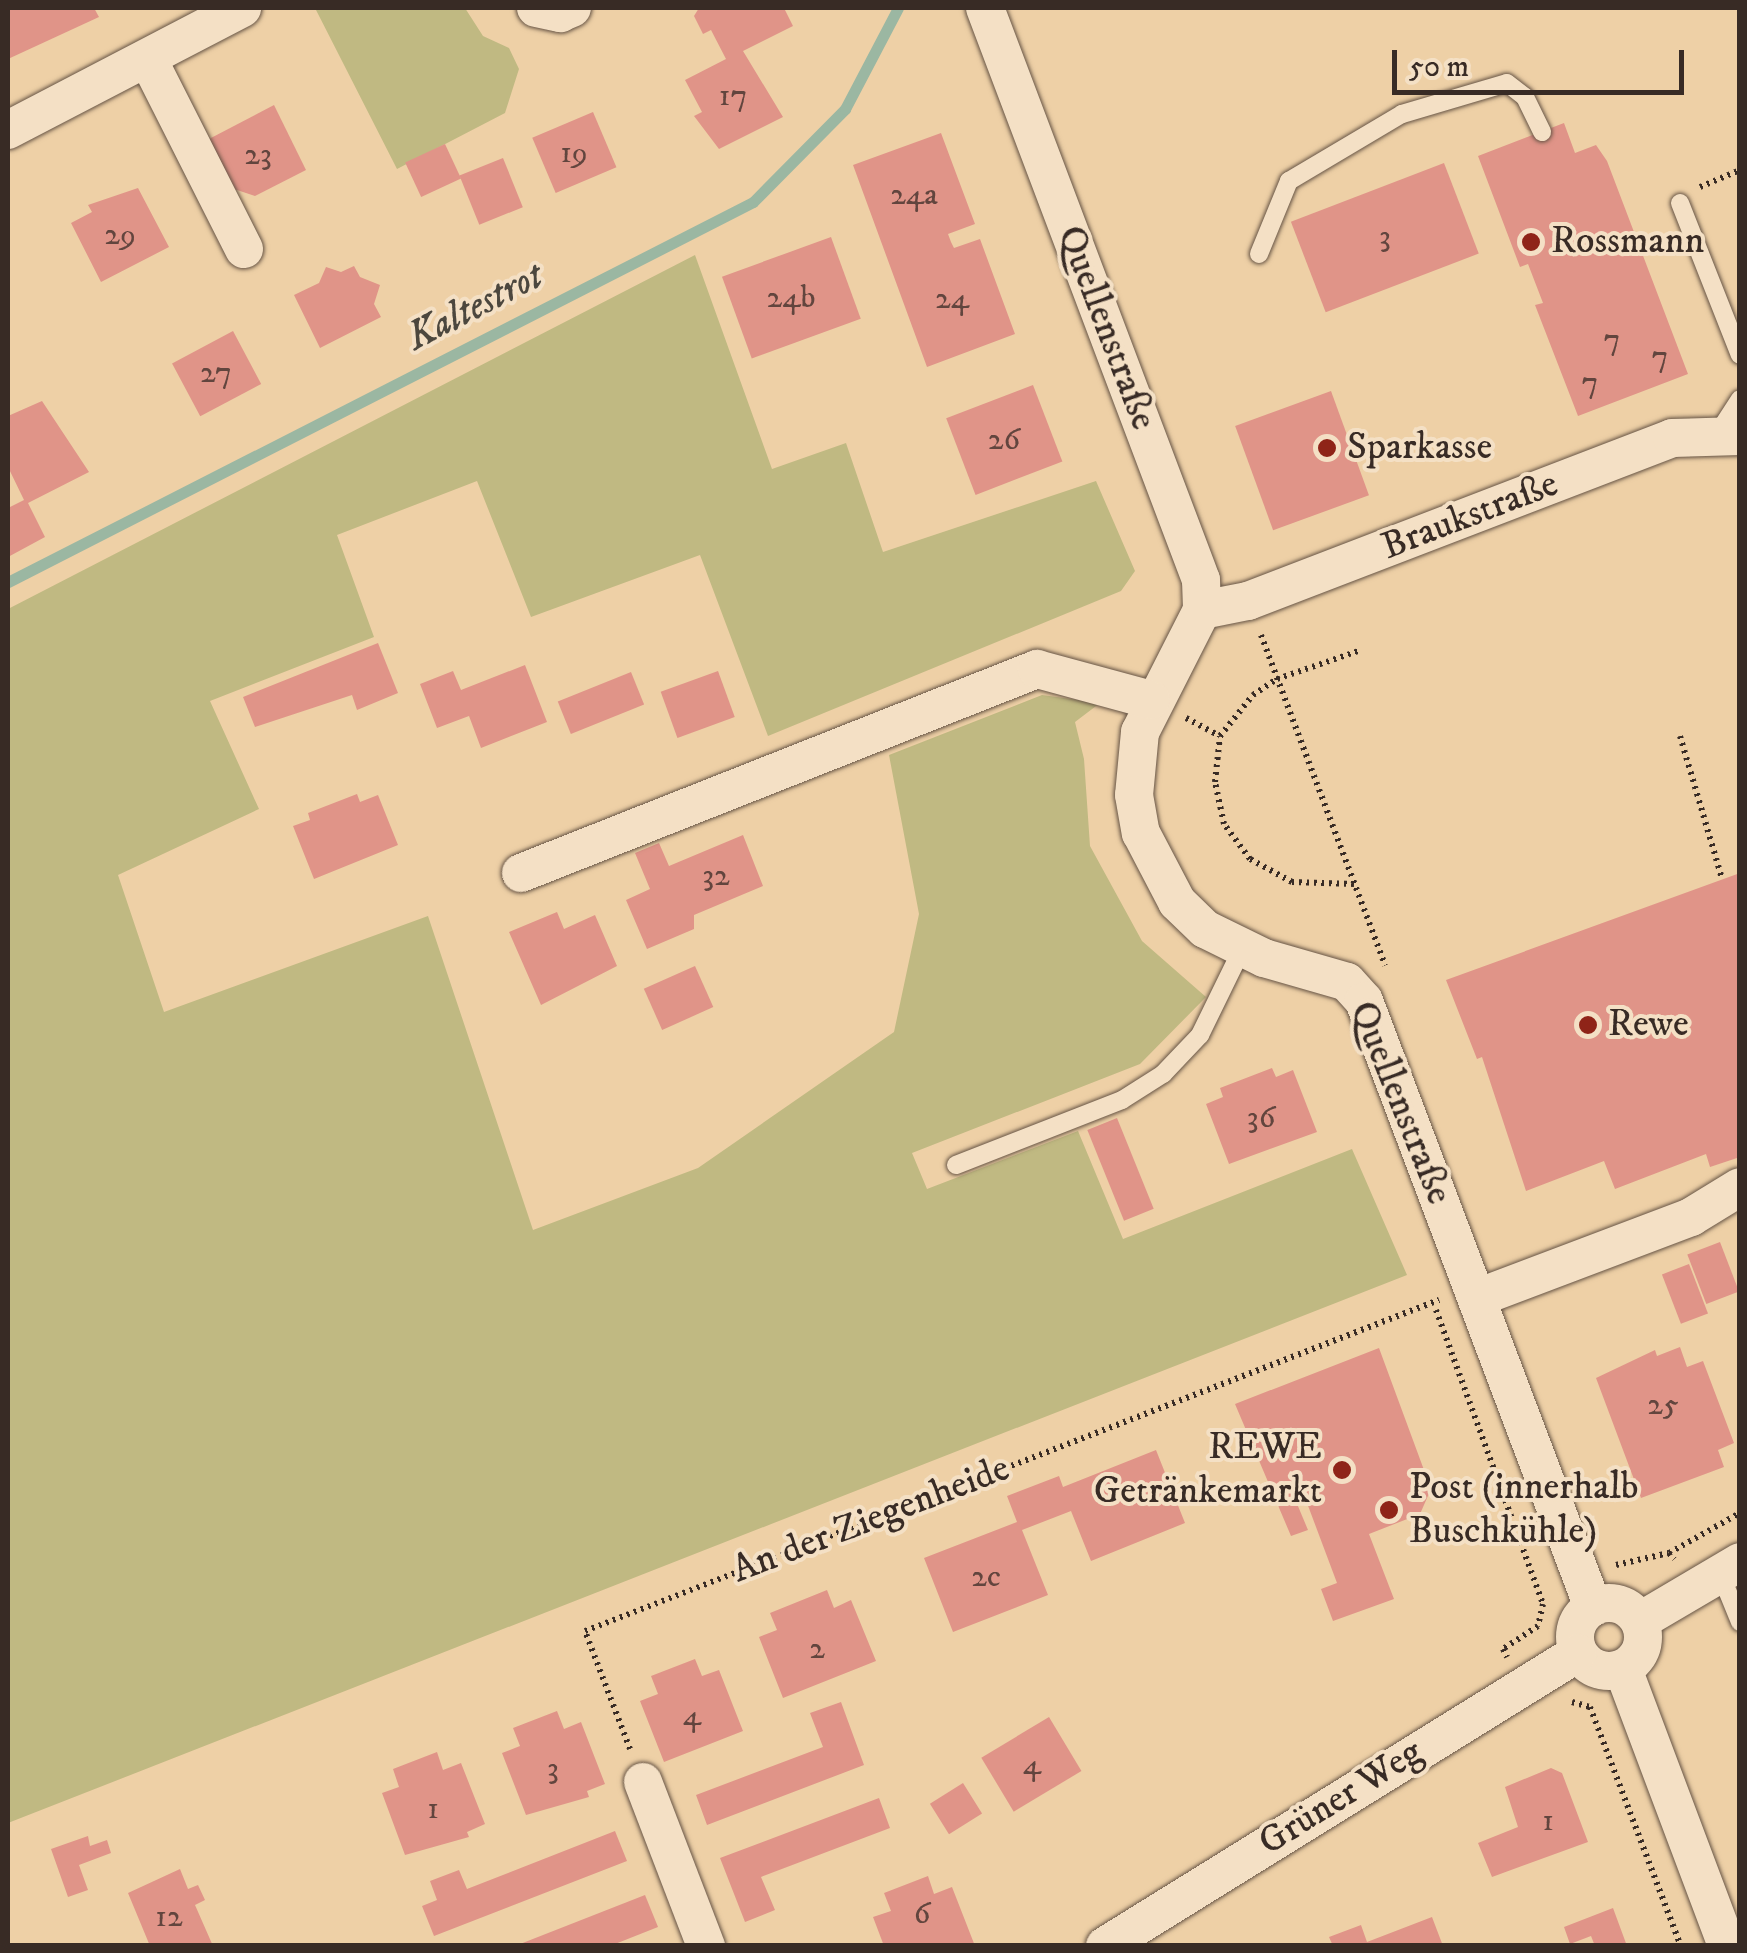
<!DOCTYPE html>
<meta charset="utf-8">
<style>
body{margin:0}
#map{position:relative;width:1747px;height:1953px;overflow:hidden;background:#eed0a6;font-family:"IM FELL DW Pica",serif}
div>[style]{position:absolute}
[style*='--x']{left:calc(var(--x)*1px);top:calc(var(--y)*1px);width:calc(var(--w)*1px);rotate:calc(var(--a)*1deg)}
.green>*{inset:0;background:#c0b982}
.stream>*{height:11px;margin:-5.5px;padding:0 5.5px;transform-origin:5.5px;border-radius:5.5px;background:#9bb7a2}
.building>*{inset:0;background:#e09488;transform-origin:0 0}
.path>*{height:6px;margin-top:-3px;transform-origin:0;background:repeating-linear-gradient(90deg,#382b25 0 2.5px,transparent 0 7.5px)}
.roads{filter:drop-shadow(0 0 2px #665445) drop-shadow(0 0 2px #665445)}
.lane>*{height:18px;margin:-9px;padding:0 9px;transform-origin:9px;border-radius:9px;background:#f4e0c5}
.street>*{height:38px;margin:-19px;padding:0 19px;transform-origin:19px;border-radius:19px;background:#f4e0c5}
.street>.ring{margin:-19px;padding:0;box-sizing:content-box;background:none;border:38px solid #f4e0c5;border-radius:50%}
.dots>*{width:28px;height:28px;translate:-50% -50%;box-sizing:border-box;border:5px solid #f4e0c5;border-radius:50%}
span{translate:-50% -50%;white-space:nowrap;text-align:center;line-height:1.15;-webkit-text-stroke:8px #f4e0c5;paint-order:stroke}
.number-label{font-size:32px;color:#62453e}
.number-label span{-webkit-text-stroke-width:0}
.poi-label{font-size:38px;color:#382b25}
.left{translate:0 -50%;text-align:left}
.right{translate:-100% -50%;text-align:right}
.street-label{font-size:38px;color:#382b25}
.water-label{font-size:40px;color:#4c473e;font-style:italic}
.frame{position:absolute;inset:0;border:10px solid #382b25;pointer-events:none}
.scale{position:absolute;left:1392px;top:50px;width:292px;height:45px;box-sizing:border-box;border:5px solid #382b25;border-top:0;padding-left:12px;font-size:30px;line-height:35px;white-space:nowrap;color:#382b25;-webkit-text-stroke:8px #f4e0c5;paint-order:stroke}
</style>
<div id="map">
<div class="green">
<div style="clip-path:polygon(315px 8px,465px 8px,483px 36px,509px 48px,519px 69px,505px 113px,397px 169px)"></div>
<div style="clip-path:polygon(695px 255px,772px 469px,846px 443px,883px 552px,1096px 481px,1135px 571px,1121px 591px,768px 736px,700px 555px,531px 617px,477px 481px,337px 535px,374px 637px,210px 701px,259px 809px,118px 875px,164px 1012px,428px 916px,533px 1230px,698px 1168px,894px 1032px,919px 914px,889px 755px,1042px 695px,1100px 703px,1075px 722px,1084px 759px,1090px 846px,1142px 941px,1206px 997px,1140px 1064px,912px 1153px,927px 1189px,1078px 1131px,1123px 1239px,1352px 1149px,1407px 1275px,8px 1823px,8px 609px)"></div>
</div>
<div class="stream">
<div style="--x:8;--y:582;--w:836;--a:-27.02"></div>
<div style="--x:753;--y:202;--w:131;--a:-45.3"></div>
<div style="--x:845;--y:109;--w:114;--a:-62.3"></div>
</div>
<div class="building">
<div style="clip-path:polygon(8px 8px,94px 8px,99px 17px,8px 59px)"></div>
<div style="clip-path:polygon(699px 8px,784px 8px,793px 26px,743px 51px,783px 117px,719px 149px,694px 116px,702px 112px,685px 80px,726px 59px,711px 30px,703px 34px,694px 16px)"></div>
<div style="clip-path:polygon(274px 105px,306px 170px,255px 196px,234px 189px,209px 139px)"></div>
<div style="left:593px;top:112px;width:60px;height:66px;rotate:67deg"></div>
<div style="clip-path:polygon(1564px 123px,1575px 153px,1596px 145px,1607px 161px,1688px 374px,1578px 416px,1535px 305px,1543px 303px,1528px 264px,1520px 267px,1478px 156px)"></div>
<div style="clip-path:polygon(941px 133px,975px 224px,948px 234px,951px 242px,954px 248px,980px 239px,1015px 334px,927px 367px,853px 165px)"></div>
<div style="left:445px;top:144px;width:38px;height:44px;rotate:65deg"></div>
<div style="left:503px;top:158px;width:53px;height:47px;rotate:68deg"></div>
<div style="left:1444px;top:163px;width:97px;height:164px;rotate:69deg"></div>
<div style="clip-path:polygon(138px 188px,169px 247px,101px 282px,71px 223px,92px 212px,88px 205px)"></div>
<div style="left:831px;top:237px;width:87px;height:116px;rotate:70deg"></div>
<div style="clip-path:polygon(354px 266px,360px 277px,380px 285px,374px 304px,381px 317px,320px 348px,294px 295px,319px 283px,326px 267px,341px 272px)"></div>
<div style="left:233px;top:331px;width:60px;height:69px;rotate:62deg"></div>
<div style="left:1033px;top:385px;width:82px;height:93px;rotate:69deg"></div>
<div style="left:1331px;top:391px;width:111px;height:102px;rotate:70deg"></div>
<div style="clip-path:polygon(42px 401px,89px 472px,28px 503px,45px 537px,8px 557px,8px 508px,24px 500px,8px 467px,8px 416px)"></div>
<div style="clip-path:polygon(378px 643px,398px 693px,357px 710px,352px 695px,255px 727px,243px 697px)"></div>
<div style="clip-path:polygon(525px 665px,547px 722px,481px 748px,469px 716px,437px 728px,420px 684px,453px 671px,461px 690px)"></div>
<div style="left:718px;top:671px;width:49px;height:61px;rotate:70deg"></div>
<div style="left:631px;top:672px;width:35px;height:79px;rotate:68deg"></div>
<div style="clip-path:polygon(357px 794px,360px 802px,378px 795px,398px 845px,314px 879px,293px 826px,310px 820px,308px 813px)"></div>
<div style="clip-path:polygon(743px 835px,763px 886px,694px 915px,694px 929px,647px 949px,626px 900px,650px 889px,635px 853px,659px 843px,669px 866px)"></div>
<div style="clip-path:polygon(1740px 873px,1740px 1157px,1710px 1167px,1706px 1154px,1615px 1189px,1604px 1161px,1526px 1191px,1482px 1057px,1477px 1059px,1446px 980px)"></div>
<div style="clip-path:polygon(557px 912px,564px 929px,595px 915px,617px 966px,541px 1005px,509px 932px)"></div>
<div style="left:695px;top:966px;width:45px;height:56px;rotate:66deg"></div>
<div style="clip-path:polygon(1272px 1068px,1276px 1077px,1293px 1070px,1317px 1132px,1229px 1164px,1206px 1104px,1223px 1097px,1220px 1088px)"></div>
<div style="left:1117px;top:1118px;width:98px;height:32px;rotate:68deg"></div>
<div style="left:1720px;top:1242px;width:53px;height:35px;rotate:69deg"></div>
<div style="left:1689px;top:1264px;width:53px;height:29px;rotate:69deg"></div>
<div style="clip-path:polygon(1680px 1347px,1687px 1367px,1703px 1361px,1734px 1443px,1718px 1450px,1724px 1467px,1641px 1498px,1596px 1378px,1655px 1350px,1657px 1356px)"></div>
<div style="clip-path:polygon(1379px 1348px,1431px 1489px,1420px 1514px,1369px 1534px,1394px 1599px,1333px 1621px,1321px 1589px,1337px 1583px,1304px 1495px,1295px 1499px,1308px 1530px,1291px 1536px,1235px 1404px)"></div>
<div style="clip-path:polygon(1156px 1450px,1185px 1523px,1091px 1561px,1071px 1511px,1022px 1530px,1048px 1595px,953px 1632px,924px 1558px,1017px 1522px,1007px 1496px,1059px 1476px,1063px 1487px)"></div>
<div style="clip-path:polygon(827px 1590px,834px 1608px,851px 1600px,876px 1661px,783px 1698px,759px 1637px,777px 1630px,770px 1613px)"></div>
<div style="clip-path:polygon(695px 1659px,702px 1676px,719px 1670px,743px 1731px,664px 1762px,640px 1701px,658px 1694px,651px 1676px)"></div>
<div style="clip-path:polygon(841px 1702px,864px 1765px,707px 1825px,696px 1795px,823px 1747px,810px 1713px)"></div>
<div style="clip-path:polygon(557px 1711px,564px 1729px,581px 1722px,605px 1784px,587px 1791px,589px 1797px,526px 1815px,502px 1753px,520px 1746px,513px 1728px)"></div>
<div style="left:1049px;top:1717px;width:63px;height:79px;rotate:59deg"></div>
<div style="clip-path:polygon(437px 1752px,443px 1770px,461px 1763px,485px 1824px,467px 1832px,469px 1837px,405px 1855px,382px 1793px,399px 1787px,393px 1769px)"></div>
<div style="clip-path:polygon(1551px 1768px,1562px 1773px,1588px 1842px,1492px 1877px,1478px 1843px,1518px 1827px,1505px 1787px)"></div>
<div style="left:963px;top:1783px;width:36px;height:39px;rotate:58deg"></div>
<div style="clip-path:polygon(879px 1798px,890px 1828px,761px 1877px,775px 1910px,745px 1922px,720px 1858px)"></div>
<div style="clip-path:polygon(615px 1831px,627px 1861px,434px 1936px,422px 1906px,437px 1900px,430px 1881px,459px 1870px,467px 1889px)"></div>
<div style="clip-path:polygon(88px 1836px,90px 1846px,107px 1840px,111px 1853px,79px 1865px,88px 1890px,68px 1897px,51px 1849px)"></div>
<div style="clip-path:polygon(180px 1869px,188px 1889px,198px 1885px,205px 1900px,195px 1905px,213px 1946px,150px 1946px,128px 1893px)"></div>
<div style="clip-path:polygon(928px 1876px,934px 1894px,952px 1887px,975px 1946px,884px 1946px,873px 1917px,891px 1911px,884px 1893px)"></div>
<div style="clip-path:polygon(645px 1895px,658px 1927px,610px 1946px,515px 1946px)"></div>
<div style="clip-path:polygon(1613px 1908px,1627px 1946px,1595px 1946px,1591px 1936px,1570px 1944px,1564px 1927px)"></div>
<div style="clip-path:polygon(1432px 1917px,1443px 1946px,1333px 1946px,1329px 1937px,1361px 1925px,1367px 1942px)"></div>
</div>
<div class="path">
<div style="--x:1700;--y:187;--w:43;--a:-23"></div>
<div style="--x:1261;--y:635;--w:353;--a:69.4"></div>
<div style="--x:1186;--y:718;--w:38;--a:28"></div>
<div style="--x:1680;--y:736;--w:149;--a:73.6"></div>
<div style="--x:1354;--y:884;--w:62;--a:-178.2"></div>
<div style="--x:1292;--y:882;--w:48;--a:-151.3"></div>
<div style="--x:1250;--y:859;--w:44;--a:-126.6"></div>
<div style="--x:1224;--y:824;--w:43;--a:-102.1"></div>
<div style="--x:1215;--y:782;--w:46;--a:-83.8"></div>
<div style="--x:1220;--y:736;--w:53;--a:-51.2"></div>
<div style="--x:1253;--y:695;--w:29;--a:-34"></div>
<div style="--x:1277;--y:679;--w:89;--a:-19"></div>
<div style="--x:1436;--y:1310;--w:313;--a:70"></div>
<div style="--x:1543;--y:1604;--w:23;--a:103"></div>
<div style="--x:1538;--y:1626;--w:42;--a:146.7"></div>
<div style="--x:1503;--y:1649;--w:9;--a:63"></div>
<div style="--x:1669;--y:1553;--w:81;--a:-29.4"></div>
<div style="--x:1616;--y:1565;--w:54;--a:-12.8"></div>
<div style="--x:1669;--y:1553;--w:8;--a:50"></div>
<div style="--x:1572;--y:1702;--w:19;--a:16"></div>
<div style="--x:1590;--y:1707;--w:256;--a:69.2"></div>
<div style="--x:630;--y:1749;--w:126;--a:-110.9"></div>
<div style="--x:585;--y:1631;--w:916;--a:-21.19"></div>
</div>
<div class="roads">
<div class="lane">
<div style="--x:1680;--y:203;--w:163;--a:68.5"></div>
<div style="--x:1259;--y:254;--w:79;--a:-67.7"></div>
<div style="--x:1289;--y:181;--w:131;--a:-30.7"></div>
<div style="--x:1402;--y:114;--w:109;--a:-16.4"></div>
<div style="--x:1507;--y:83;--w:23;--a:38"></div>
<div style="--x:1525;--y:97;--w:39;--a:64"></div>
<div style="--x:1718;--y:433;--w:40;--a:-57.1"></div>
<div style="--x:956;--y:1165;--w:178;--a:-21.4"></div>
<div style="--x:1122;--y:1100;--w:49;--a:-32.4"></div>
<div style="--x:1163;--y:1074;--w:54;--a:-46.5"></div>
<div style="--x:1200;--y:1035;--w:96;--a:-64"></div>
<div style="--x:1720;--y:1573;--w:53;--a:67.8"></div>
</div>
<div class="street">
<div style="--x:536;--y:8;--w:25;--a:12"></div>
<div style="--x:560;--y:13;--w:13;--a:-23"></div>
<div style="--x:985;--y:8;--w:611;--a:69.31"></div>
<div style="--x:1201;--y:580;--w:30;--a:88"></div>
<div style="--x:1202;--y:610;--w:137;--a:116.9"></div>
<div style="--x:1140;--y:732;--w:63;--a:95.4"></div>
<div style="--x:1134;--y:795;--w:39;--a:80"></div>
<div style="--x:1141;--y:833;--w:78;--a:62.4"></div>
<div style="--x:1177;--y:902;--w:39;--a:44"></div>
<div style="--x:1205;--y:929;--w:66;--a:26.2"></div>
<div style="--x:1264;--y:958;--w:86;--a:16.1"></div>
<div style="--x:1347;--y:982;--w:25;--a:48"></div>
<div style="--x:1364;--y:1001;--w:648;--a:69.3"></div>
<div style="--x:148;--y:59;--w:213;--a:63.2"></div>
<div style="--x:8;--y:130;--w:264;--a:-27.5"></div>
<div style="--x:1202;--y:610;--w:47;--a:-11.1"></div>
<div style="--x:1248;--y:601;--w:454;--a:-21"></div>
<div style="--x:1672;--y:438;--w:68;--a:-1.7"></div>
<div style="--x:521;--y:873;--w:555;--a:-21.57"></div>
<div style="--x:1037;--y:669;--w:118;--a:15.2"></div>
<div style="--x:1477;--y:1298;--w:229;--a:-20.7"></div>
<div style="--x:1691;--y:1217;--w:57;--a:-31.5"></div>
<div class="ring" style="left:1575px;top:1603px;width:30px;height:30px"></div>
<div style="--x:1640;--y:1621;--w:116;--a:-30.5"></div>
<div style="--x:1623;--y:1669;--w:296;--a:69.4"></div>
<div style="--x:643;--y:1782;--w:176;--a:69"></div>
<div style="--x:1105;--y:1946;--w:556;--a:-31.78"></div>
</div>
</div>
<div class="dots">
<div style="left:1531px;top:242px;background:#8f2418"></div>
<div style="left:1327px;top:448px;background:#8f2418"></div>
<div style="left:1588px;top:1025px;background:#8f2418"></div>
<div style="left:1342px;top:1470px;background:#8f2418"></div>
<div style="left:1389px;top:1510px;background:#8f2418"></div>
</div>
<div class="number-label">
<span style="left:733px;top:96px">17</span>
<span style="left:574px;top:153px">19</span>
<span style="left:258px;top:155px">23</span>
<span style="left:914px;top:195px">24a</span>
<span style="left:120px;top:235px">29</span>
<span style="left:1385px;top:237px">3</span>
<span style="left:791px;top:298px">24b</span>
<span style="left:952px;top:299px">24</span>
<span style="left:1612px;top:340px">7</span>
<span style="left:1660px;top:357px">7</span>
<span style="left:216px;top:373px">27</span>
<span style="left:1590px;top:383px">7</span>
<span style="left:1004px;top:440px">26</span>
<span style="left:716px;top:876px">32</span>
<span style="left:1261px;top:1118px">36</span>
<span style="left:1663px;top:1405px">25</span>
<span style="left:986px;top:1577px">2c</span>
<span style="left:817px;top:1649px">2</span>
<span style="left:692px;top:1716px">4</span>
<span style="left:1032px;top:1765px">4</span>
<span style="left:553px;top:1769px">3</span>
<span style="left:433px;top:1809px">1</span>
<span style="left:1548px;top:1821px">1</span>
<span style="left:922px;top:1914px">6</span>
<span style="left:169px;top:1917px">12</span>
</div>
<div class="poi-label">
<span class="left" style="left:1551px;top:242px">Rossmann</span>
<span class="left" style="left:1347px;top:448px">Sparkasse</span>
<span class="left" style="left:1608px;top:1025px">Rewe</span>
<span class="right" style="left:1322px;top:1470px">REWE<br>Getränkemarkt</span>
<span class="left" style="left:1409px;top:1510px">Post (innerhalb<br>Buschkühle)</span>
</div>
<div class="street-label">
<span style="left:1106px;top:328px;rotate:69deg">Quellenstraße</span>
<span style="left:1470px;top:516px;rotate:-21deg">Braukstraße</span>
<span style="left:1400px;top:1103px;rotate:68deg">Quellenstraße</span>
<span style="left:871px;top:1520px;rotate:-21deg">An der Ziegenheide</span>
<span style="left:1341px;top:1798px;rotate:-32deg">Grüner Weg</span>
</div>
<div class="water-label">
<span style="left:475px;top:307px;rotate:-27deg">Kaltestrot</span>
</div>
<div class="frame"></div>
<div class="scale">50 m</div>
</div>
